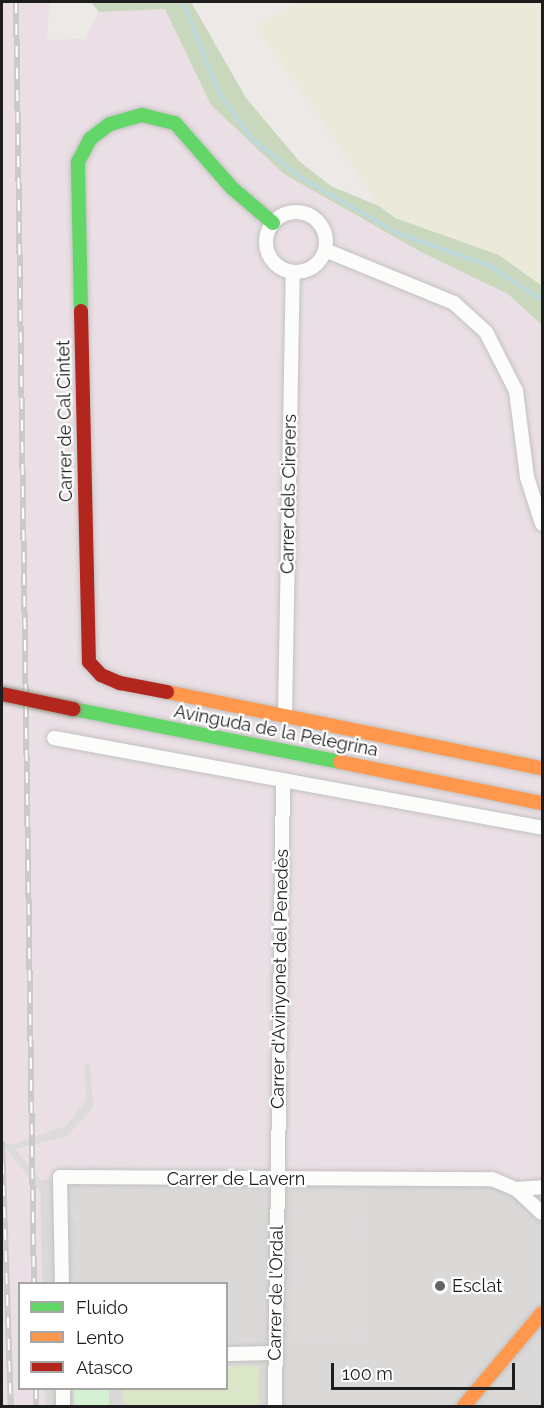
<!DOCTYPE html>
<meta charset="utf-8">
<style>
body{margin:0}
#map{position:relative;width:544px;height:1408px;overflow:hidden;background:#ece9e6;font-family:Raleway,sans-serif}
div>[style]{position:absolute}
[style*='--x']{left:calc(var(--x)*1px);top:calc(var(--y)*1px);width:calc(var(--w)*1px);rotate:calc(var(--a)*1deg)}
.residential>*{inset:0;background:#dbd9d8}
.industrial>*{inset:0;background:#e9dfe5}
.farmland>*{inset:0;background:#ebeada}
.grass>*{inset:0;background:#dae6c7}
.forest>*{inset:0;background:#c9d8bd}
.park>*{inset:0;background:#d6f0d4;transform-origin:0 0}
.parking>*{inset:0;background:#dcdad9;transform-origin:0 0}
.pier>*{inset:0;background:#dcdbda}
.stream>*{height:4px;margin:-2px;padding:0 2px;transform-origin:2px;border-radius:2px;background:#bcd8dc}
.roads{filter:drop-shadow(0 0 2px #c3c1c0) drop-shadow(0 0 2px #c3c1c0)}
.street>*{height:14px;margin:-7px;padding:0 7px;transform-origin:7px;border-radius:7px;background:#fcfcfb}
.street>.ring{margin:-7px;padding:0;box-sizing:content-box;background:none;border:14px solid #fcfcfb;border-radius:50%}
.fast>*{height:14px;margin:-7px;padding:0 7px;transform-origin:7px;border-radius:7px;background:#63d668}
.slow>*{height:14px;margin:-7px;padding:0 7px;transform-origin:7px;border-radius:7px;background:#ff974d}
.jam>*{height:14px;margin:-7px;padding:0 7px;transform-origin:7px;border-radius:7px;background:#b3261e}
.rail>*{height:6px;margin-top:-3px;transform-origin:0;background:repeating-linear-gradient(90deg,#fff 0 11px,#cacac9 0 22px);box-sizing:border-box;border-block:2px solid #cacac9}
.bridges{filter:drop-shadow(0 0 2px #939380) drop-shadow(0 0 2px #939380)}
.jam-bridge>*{height:14px;margin:-7px;padding:0 7px;transform-origin:7px;border-radius:7px;background:#b3261e}
.dots>*{width:16px;height:16px;translate:-50% -50%;box-sizing:border-box;border:3px solid #fff;border-radius:50%}
span{translate:-50% -50%;white-space:nowrap;text-align:center;line-height:1.15;-webkit-text-stroke:4.5px #fff;paint-order:stroke}
.street-label{font-size:18px;color:#1d1d1d}
.poi-label{font-size:18px;color:#1d1d1d}
.left{translate:0 -50%;text-align:left}
.frame{position:absolute;inset:0;border:3px solid #1d1d1d;pointer-events:none}
.legend{position:absolute;left:18px;top:1282px;width:210px;height:108px;box-sizing:border-box;background:#fff;border:2px solid #a5a5a5;margin:0;padding:8px 10px;list-style:none;font-size:18px;color:#1d1d1d}
.legend li{display:flex;align-items:center;gap:12px;height:30px}
.legend b{width:30px;border:2px solid #a5a5a5}
.scale{position:absolute;left:331px;top:1363px;width:184px;height:27px;box-sizing:border-box;border:3px solid #1d1d1d;border-top:0;padding-left:8px;font-size:18px;line-height:21px;white-space:nowrap;color:#1d1d1d;-webkit-text-stroke:4px #fff;paint-order:stroke}
</style>
<div id="map">
<div class="residential">
<div style="clip-path:polygon(40px 1180px,513px 1181px,542px 1196px,542px 1406px,45px 1406px,45px 1389px,226px 1388px,226px 1284px,42px 1283px)"></div>
</div>
<div class="industrial">
<div style="clip-path:polygon(2px 2px,49px 2px,47px 40px,85px 39px,99px 12px,165px 9px,211px 105px,353px 214px,508px 294px,542px 325px,542px 1196px,513px 1181px,40px 1180px,42px 1283px,20px 1284px,20px 1388px,45px 1389px,45px 1406px,2px 1406px)"></div>
</div>
<div class="farmland">
<div style="clip-path:polygon(297px 2px,542px 2px,542px 286px,499px 255px,395px 218px,379px 206px,256px 26px)"></div>
</div>
<div class="grass">
<div style="clip-path:polygon(227px 1366px,259px 1366px,259px 1406px,124px 1406px,122px 1389px,226px 1388px)"></div>
</div>
<div class="forest">
<div style="clip-path:polygon(91px 2px,191px 2px,246px 98px,300px 162px,331px 186px,379px 206px,395px 218px,499px 255px,542px 286px,542px 325px,508px 294px,421px 252px,284px 174px,211px 105px,165px 9px,99px 12px)"></div>
</div>
<div class="park">
<div style="left:74px;top:1389px;width:35px;height:17px"></div>
</div>
<div class="parking">
<div style="left:365px;top:1191px;width:151px;height:71px;rotate:91deg"></div>
</div>
<div class="pier">
<div style="clip-path:polygon(85px 1064px,90px 1064px,93px 1108px,67px 1136px,15px 1149px,45px 1185px,81px 1216px,77px 1221px,43px 1195px,2px 1143px,14px 1144px,66px 1126px,86px 1100px)"></div>
</div>
<div class="stream">
<div style="--x:183;--y:2;--w:96;--a:68.5"></div>
<div style="--x:218;--y:91;--w:57;--a:54.9"></div>
<div style="--x:251;--y:138;--w:63;--a:38.5"></div>
<div style="--x:300;--y:177;--w:112;--a:30"></div>
<div style="--x:397;--y:233;--w:96;--a:19.4"></div>
<div style="--x:488;--y:265;--w:64;--a:32.9"></div>
</div>
<div class="roads">
<div class="street">
<div class="ring" style="left:266px;top:212px;width:46px;height:46px"></div>
<div style="--x:325;--y:250;--w:139;--a:22.3"></div>
<div style="--x:454;--y:303;--w:43;--a:42.2"></div>
<div style="--x:486;--y:332;--w:66;--a:63"></div>
<div style="--x:516;--y:391;--w:87;--a:82.7"></div>
<div style="--x:527;--y:477;--w:49;--a:72.3"></div>
<div style="--x:285;--y:716;--w:444;--a:-89"></div>
<div style="--x:54;--y:738;--w:496;--a:10.4"></div>
<div style="--x:516;--y:1189;--w:26;--a:-4"></div>
<div style="--x:62;--y:1284;--w:107;--a:-91.1"></div>
<div style="--x:60;--y:1177;--w:432;--a:0.3"></div>
<div style="--x:492;--y:1179;--w:26;--a:23"></div>
<div style="--x:516;--y:1189;--w:35;--a:43"></div>
<div style="--x:226;--y:1354;--w:48;--a:-1.2"></div>
<div style="--x:63;--y:1406;--w:18;--a:-90"></div>
<div style="--x:275;--y:1406;--w:626;--a:-89.27"></div>
</div>
<div class="fast">
<div style="--x:81;--y:311;--w:149;--a:-91.2"></div>
<div style="--x:78;--y:162;--w:26;--a:-62"></div>
<div style="--x:90;--y:139;--w:25;--a:-37"></div>
<div style="--x:110;--y:124;--w:33;--a:-16"></div>
<div style="--x:142;--y:115;--w:34;--a:14"></div>
<div style="--x:175;--y:123;--w:86;--a:48.8"></div>
<div style="--x:232;--y:188;--w:54;--a:40.5"></div>
<div style="--x:73;--y:709;--w:272;--a:11.2"></div>
</div>
<div class="slow">
<div style="--x:167;--y:692;--w:383;--a:11.5"></div>
<div style="--x:340;--y:762;--w:206;--a:11.5"></div>
<div style="--x:464;--y:1406;--w:121;--a:-50"></div>
</div>
<div class="jam">
<div style="--x:81;--y:311;--w:351;--a:88.7"></div>
<div style="--x:89;--y:662;--w:18;--a:47"></div>
<div style="--x:101;--y:675;--w:21;--a:23"></div>
<div style="--x:120;--y:683;--w:48;--a:10.8"></div>
</div>
</div>
<div class="rail">
<div style="--x:16;--y:2;--w:1282;--a:89.2"></div>
<div style="--x:2;--y:1141;--w:265;--a:88.1"></div>
<div style="--x:36;--y:1388;--w:18;--a:90"></div>
</div>
<div class="bridges">
<div class="jam-bridge">
<div style="--x:2;--y:694;--w:73;--a:11.9"></div>
</div>
</div>
<div class="dots">
<div style="left:440px;top:1286px;background:#656463"></div>
</div>
<div class="street-label">
<span style="left:65px;top:421px;rotate:-91deg">Carrer de Cal Cintet</span>
<span style="left:289px;top:494px;rotate:-89deg">Carrer dels Cirerers</span>
<span style="left:276px;top:731px;rotate:11deg">Avinguda de la Pelegrina</span>
<span style="left:280px;top:979px;rotate:-89deg">Carrer d'Avinyonet del Penedès</span>
<span style="left:236px;top:1179px">Carrer de Lavern</span>
<span style="left:276px;top:1293px;rotate:-89deg">Carrer de l'Ordal</span>
</div>
<div class="poi-label">
<span class="left" style="left:452px;top:1286px">Esclat</span>
</div>
<div class="frame"></div>
<ul class="legend">
<li><b style="height:8px;background:#63d668"></b>Fluido</li>
<li><b style="height:8px;background:#ff974d"></b>Lento</li>
<li><b style="height:8px;background:#b3261e"></b>Atasco</li>
</ul>
<div class="scale">100 m</div>
</div>
